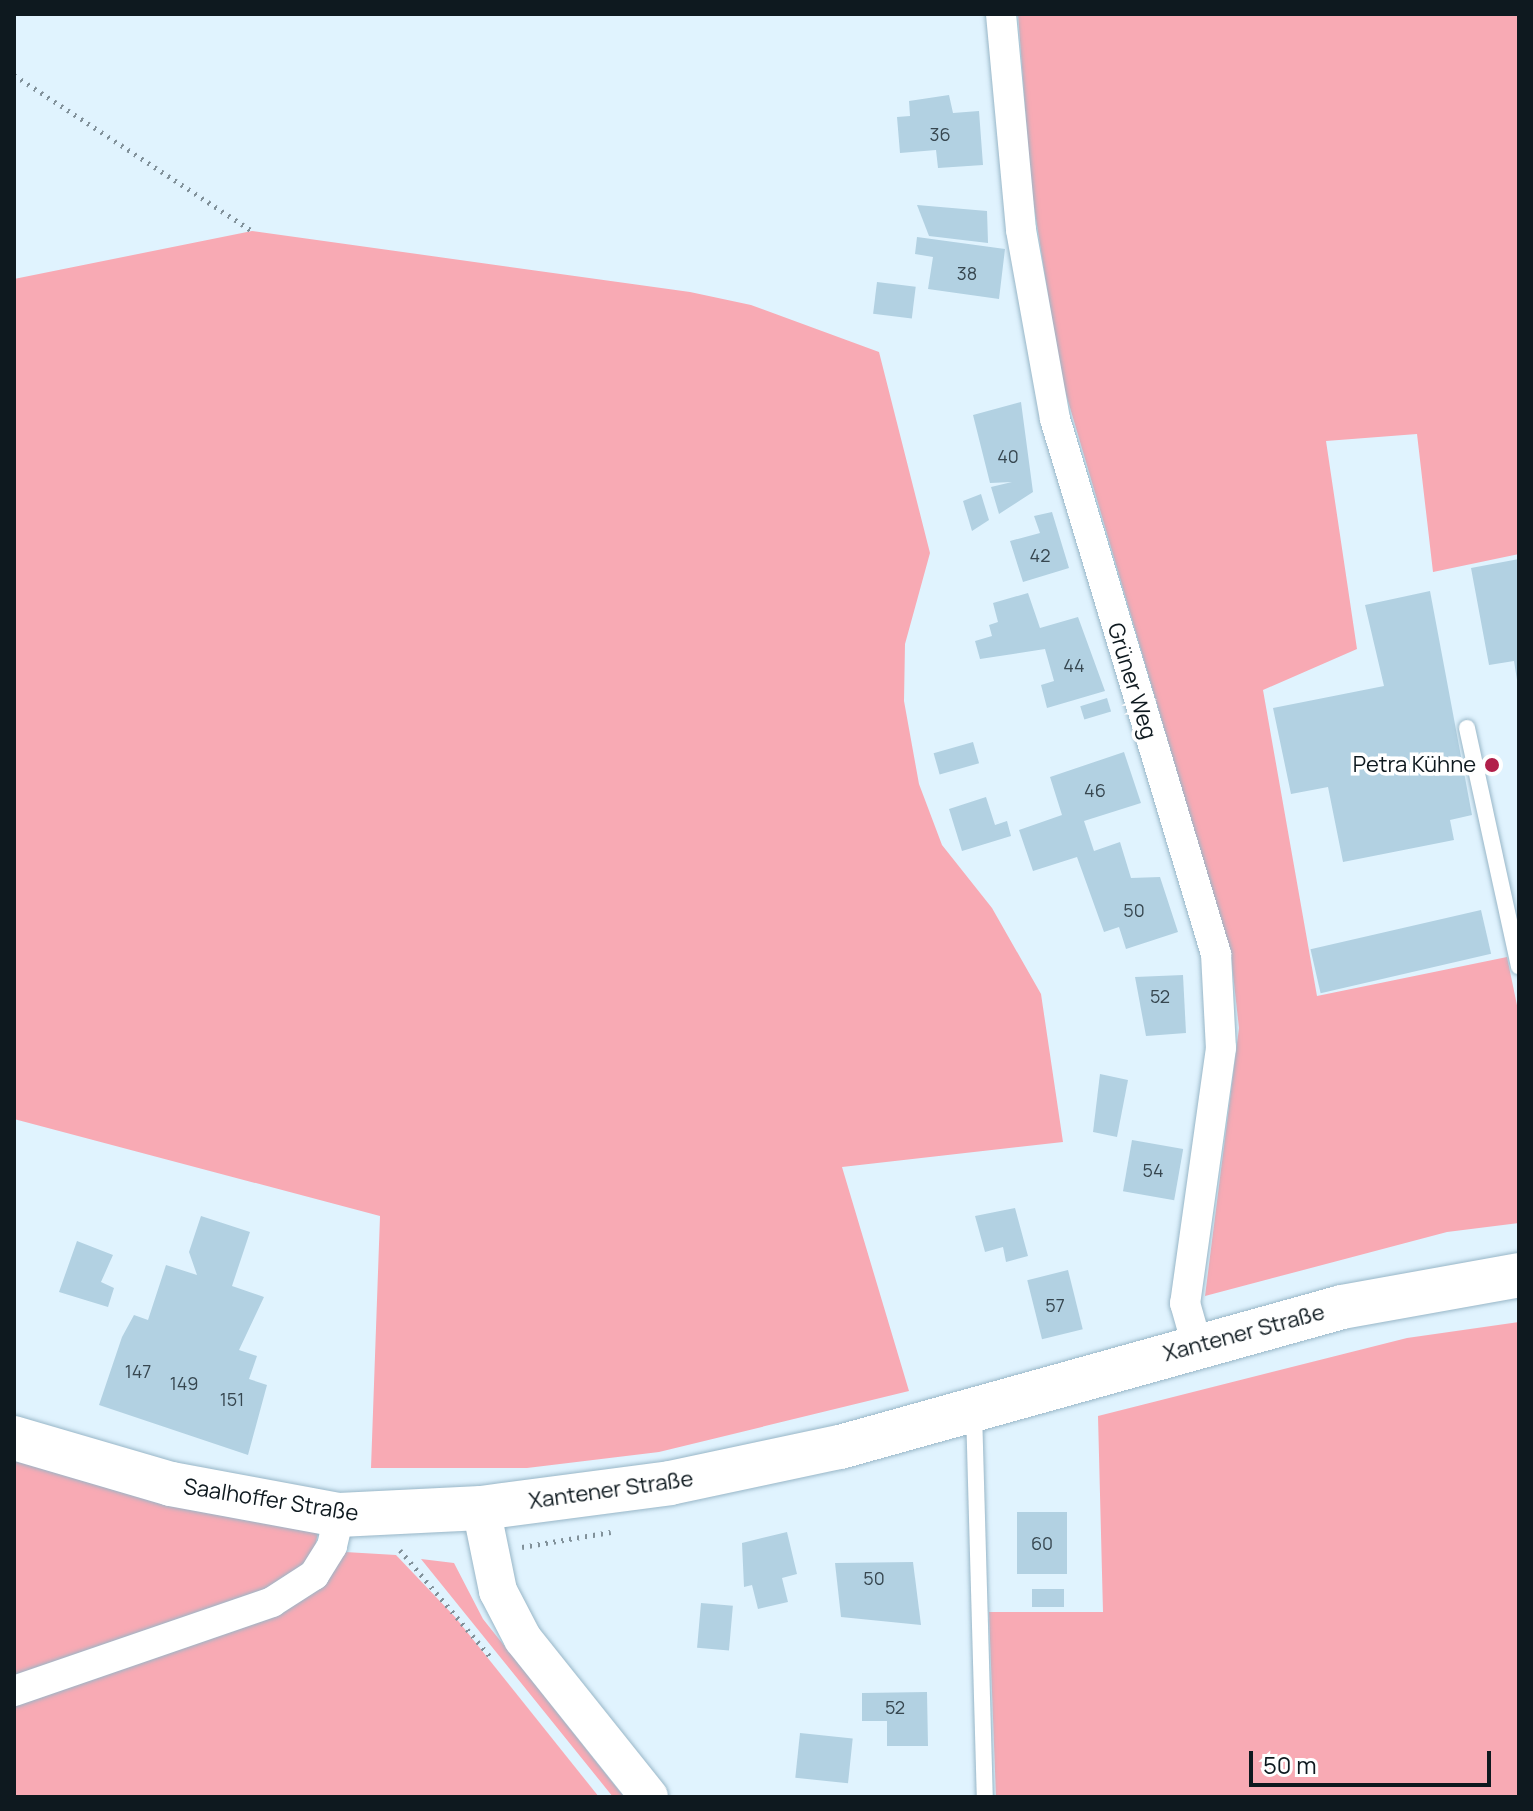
<!DOCTYPE html>
<meta charset="utf-8">
<style>
body{margin:0}
#map{position:relative;width:1533px;height:1811px;overflow:hidden;background:#e0f3fe;font-family:Manrope,sans-serif}
div>[style]{position:absolute}
[style*='--x']{left:calc(var(--x)*1px);top:calc(var(--y)*1px);width:calc(var(--w)*1px);rotate:calc(var(--a)*1deg)}
.green>*{inset:0;background:#f8aab4}
.building>*{inset:0;background:#b2d1e2;transform-origin:0 0}
.path>*{height:5px;margin-top:-2.5px;transform-origin:0;background:repeating-linear-gradient(90deg,#81919a 0 2px,transparent 0 8px)}
.roads{filter:drop-shadow(0 0 2px #98b6c7) drop-shadow(0 0 2px #98b6c7)}
.service>*{height:16px;margin:-8px;padding:0 8px;transform-origin:8px;border-radius:8px;background:#fff}
.minor>*{height:30px;margin:-15px;padding:0 15px;transform-origin:15px;border-radius:15px;background:#fff}
.tertiary>*{height:38px;margin:-19px;padding:0 19px;transform-origin:19px;border-radius:19px;background:#fff}
.secondary>*{height:44px;margin:-22px;padding:0 22px;transform-origin:22px;border-radius:22px;background:#fff}
.dots>*{width:22px;height:22px;translate:-50% -50%;box-sizing:border-box;border:4px solid #fff;border-radius:50%}
span{translate:-50% -50%;white-space:nowrap;text-align:center;line-height:1.15;-webkit-text-stroke:7px #fff;paint-order:stroke}
.number-label{font-size:18px;color:#374750}
.number-label span{-webkit-text-stroke-width:0}
.street-label{font-size:22px;color:#0e191f}
.poi-label{font-size:22px;color:#0e191f}
.right{translate:-100% -50%;text-align:right}
.frame{position:absolute;inset:0;border:16px solid #0e191f;pointer-events:none}
.scale{position:absolute;left:1249px;top:1751px;width:242px;height:36px;box-sizing:border-box;border:4px solid #0e191f;border-top:0;padding-left:10px;font-size:24px;line-height:28px;white-space:nowrap;color:#0e191f;-webkit-text-stroke:6px #fff;paint-order:stroke}
</style>
<div id="map">
<div class="green">
<div style="clip-path:polygon(1018px 14px,1519px 14px,1519px 554px,1433px 572px,1417px 434px,1326px 441px,1357px 649px,1263px 690px,1317px 996px,1507px 957px,1519px 1015px,1519px 1223px,1447px 1232px,1205px 1296px,1239px 1028px,1231px 956px,1061px 377px,1031px 187px)"></div>
<div style="clip-path:polygon(252px 231px,690px 292px,751px 305px,879px 352px,930px 553px,905px 644px,904px 701px,919px 784px,942px 845px,992px 908px,1041px 994px,1063px 1142px,842px 1167px,909px 1391px,659px 1452px,527px 1468px,371px 1468px,380px 1216px,14px 1119px,14px 279px)"></div>
<div style="clip-path:polygon(1519px 1322px,1519px 1797px,996px 1797px,989px 1612px,1103px 1612px,1098px 1416px,1407px 1338px)"></div>
<div style="clip-path:polygon(14px 1457px,318px 1532px,313px 1559px,279px 1589px,14px 1678px)"></div>
<div style="clip-path:polygon(345px 1552px,396px 1555px,455px 1617px,599px 1797px,14px 1797px,14px 1703px)"></div>
<div style="clip-path:polygon(421px 1559px,454px 1563px,483px 1619px,624px 1797px,613px 1797px)"></div>
</div>
<div class="building">
<div style="clip-path:polygon(949px 95px,953px 113px,979px 111px,983px 165px,938px 168px,936px 150px,900px 153px,897px 117px,910px 116px,909px 101px)"></div>
<div style="clip-path:polygon(917px 205px,987px 211px,988px 243px,929px 236px)"></div>
<div style="clip-path:polygon(917px 237px,1005px 249px,999px 299px,928px 289px,933px 257px,915px 254px)"></div>
<div style="left:877px;top:282px;width:39px;height:32px;rotate:7deg"></div>
<div style="clip-path:polygon(1021px 402px,1033px 492px,999px 514px,991px 487px,1012px 482px,990px 483px,973px 415px)"></div>
<div style="clip-path:polygon(981px 494px,989px 520px,972px 531px,963px 501px)"></div>
<div style="clip-path:polygon(1052px 512px,1069px 568px,1023px 582px,1010px 541px,1040px 533px,1034px 516px)"></div>
<div style="clip-path:polygon(1519px 559px,1519px 680px,1517px 680px,1514px 661px,1489px 665px,1471px 568px)"></div>
<div style="clip-path:polygon(1430px 591px,1472px 815px,1450px 820px,1454px 840px,1343px 862px,1328px 787px,1291px 794px,1273px 708px,1384px 686px,1365px 605px)"></div>
<div style="clip-path:polygon(1028px 593px,1040px 628px,1078px 617px,1105px 691px,1047px 708px,1041px 685px,1054px 681px,1045px 649px,980px 659px,975px 641px,992px 636px,989px 625px,998px 622px,993px 603px)"></div>
<div style="left:1107px;top:698px;width:14px;height:28px;rotate:73deg"></div>
<div style="left:973px;top:742px;width:22px;height:41px;rotate:74deg"></div>
<div style="clip-path:polygon(1124px 752px,1141px 803px,1084px 821px,1094px 851px,1120px 842px,1131px 878px,1160px 877px,1178px 932px,1126px 949px,1119px 927px,1104px 932px,1077px 857px,1033px 871px,1019px 830px,1062px 815px,1050px 777px)"></div>
<div style="clip-path:polygon(986px 797px,995px 825px,1007px 821px,1011px 836px,962px 851px,949px 809px)"></div>
<div style="left:1481px;top:910px;width:45px;height:175px;rotate:77deg"></div>
<div style="clip-path:polygon(1183px 975px,1186px 1033px,1146px 1036px,1135px 977px)"></div>
<div style="clip-path:polygon(1100px 1074px,1128px 1080px,1117px 1137px,1093px 1132px)"></div>
<div style="left:1132px;top:1140px;width:52px;height:52px;rotate:10deg"></div>
<div style="clip-path:polygon(1015px 1208px,1028px 1256px,1006px 1262px,1003px 1247px,985px 1252px,975px 1216px)"></div>
<div style="clip-path:polygon(201px 1216px,250px 1232px,232px 1286px,264px 1297px,239px 1350px,257px 1356px,249px 1379px,267px 1385px,248px 1455px,99px 1405px,122px 1337px,134px 1315px,148px 1320px,166px 1265px,197px 1275px,189px 1252px)"></div>
<div style="clip-path:polygon(77px 1241px,113px 1255px,101px 1282px,114px 1288px,108px 1307px,59px 1292px)"></div>
<div style="left:1068px;top:1270px;width:61px;height:42px;rotate:76deg"></div>
<div style="left:1017px;top:1512px;width:50px;height:62px"></div>
<div style="clip-path:polygon(787px 1532px,797px 1574px,782px 1578px,788px 1602px,758px 1609px,752px 1585px,744px 1587px,742px 1543px)"></div>
<div style="clip-path:polygon(913px 1562px,921px 1625px,841px 1617px,835px 1563px)"></div>
<div style="left:1032px;top:1589px;width:32px;height:18px"></div>
<div style="left:701px;top:1603px;width:32px;height:45px;rotate:5deg"></div>
<div style="clip-path:polygon(927px 1692px,928px 1746px,887px 1746px,887px 1721px,862px 1721px,862px 1693px)"></div>
<div style="left:800px;top:1733px;width:53px;height:45px;rotate:6deg"></div>
</div>
<div class="path">
<div style="--x:14;--y:75;--w:285;--a:33.2"></div>
<div style="--x:522;--y:1547;--w:90;--a:-9.6"></div>
<div style="--x:400;--y:1550;--w:139;--a:49.7"></div>
</div>
<div class="roads">
<div class="service">
<div style="--x:1467;--y:728;--w:244;--a:77.7"></div>
<div style="--x:974;--y:1411;--w:386;--a:88.4"></div>
</div>
<div class="minor">
<div style="--x:1001;--y:14;--w:217;--a:84.7"></div>
<div style="--x:1021;--y:230;--w:192;--a:79.8"></div>
<div style="--x:1055;--y:419;--w:559;--a:73.25"></div>
<div style="--x:1216;--y:954;--w:94;--a:87"></div>
<div style="--x:1221;--y:1048;--w:258;--a:98"></div>
<div style="--x:1185;--y:1303;--w:44;--a:74.1"></div>
<div style="--x:14;--y:1691;--w:273;--a:-19"></div>
<div style="--x:272;--y:1602;--w:50;--a:-32.7"></div>
<div style="--x:314;--y:1575;--w:34;--a:-58"></div>
<div style="--x:332;--y:1546;--w:32;--a:-77"></div>
</div>
<div class="tertiary">
<div style="--x:481;--y:1508;--w:85;--a:78.4"></div>
<div style="--x:498;--y:1591;--w:54;--a:62.5"></div>
<div style="--x:523;--y:1639;--w:202;--a:51.4"></div>
</div>
<div class="secondary">
<div style="--x:14;--y:1438;--w:164;--a:16.3"></div>
<div style="--x:171;--y:1484;--w:171;--a:10.5"></div>
<div style="--x:339;--y:1515;--w:142;--a:-2.8"></div>
<div style="--x:481;--y:1508;--w:191;--a:-7.5"></div>
<div style="--x:670;--y:1483;--w:174;--a:-12"></div>
<div style="--x:840;--y:1447;--w:521;--a:-15.58"></div>
<div style="--x:1342;--y:1307;--w:180;--a:-10.2"></div>
</div>
</div>
<div class="dots">
<div style="left:1492px;top:765px;background:#b11f4a"></div>
</div>
<div class="number-label">
<span style="left:940px;top:134px">36</span>
<span style="left:967px;top:273px">38</span>
<span style="left:1008px;top:456px">40</span>
<span style="left:1040px;top:555px">42</span>
<span style="left:1074px;top:665px">44</span>
<span style="left:1095px;top:790px">46</span>
<span style="left:1134px;top:910px">50</span>
<span style="left:1160px;top:996px">52</span>
<span style="left:1153px;top:1170px">54</span>
<span style="left:1055px;top:1305px">57</span>
<span style="left:138px;top:1371px">147</span>
<span style="left:184px;top:1383px">149</span>
<span style="left:232px;top:1399px">151</span>
<span style="left:1042px;top:1543px">60</span>
<span style="left:874px;top:1578px">50</span>
<span style="left:895px;top:1707px">52</span>
</div>
<div class="street-label">
<span style="left:1132px;top:681px;rotate:73deg">Grüner Weg</span>
<span style="left:1244px;top:1333px;rotate:-15deg">Xantener Straße</span>
<span style="left:611px;top:1490px;rotate:-8deg">Xantener Straße</span>
<span style="left:271px;top:1500px;rotate:9deg">Saalhoffer Straße</span>
</div>
<div class="poi-label">
<span class="right" style="left:1476px;top:765px">Petra Kühne</span>
</div>
<div class="frame"></div>
<div class="scale">50 m</div>
</div>
